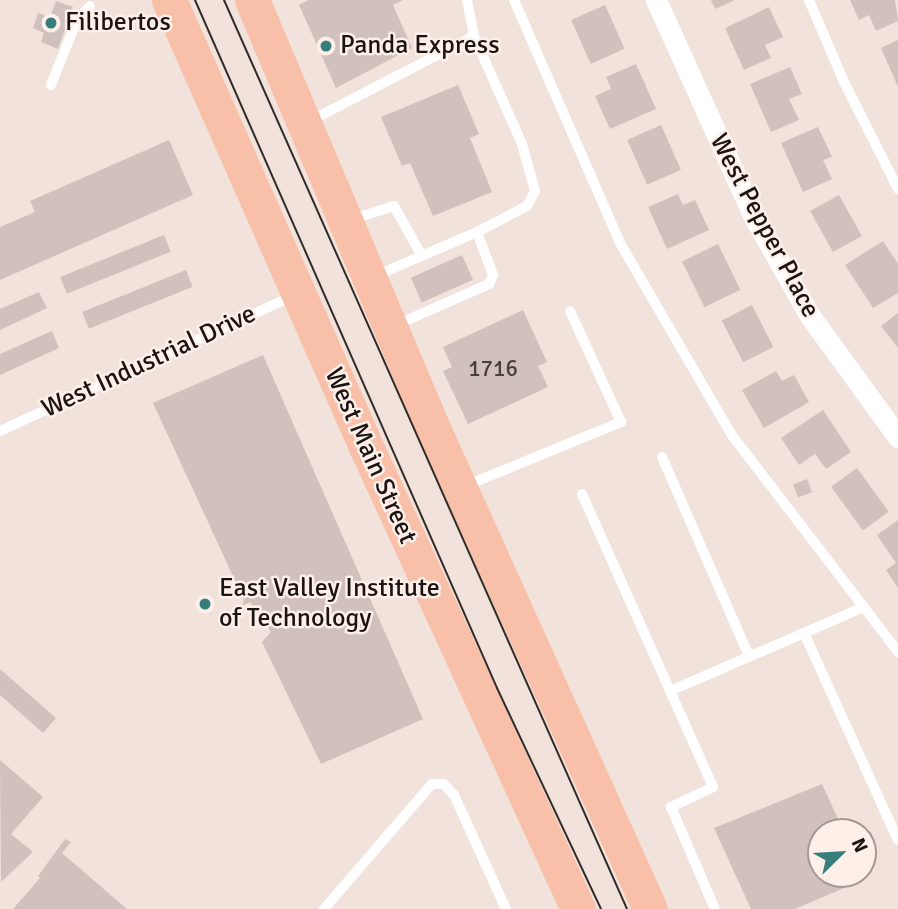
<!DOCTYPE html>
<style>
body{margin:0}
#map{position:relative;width:898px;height:909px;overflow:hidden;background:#f1e2dc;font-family:Signika,sans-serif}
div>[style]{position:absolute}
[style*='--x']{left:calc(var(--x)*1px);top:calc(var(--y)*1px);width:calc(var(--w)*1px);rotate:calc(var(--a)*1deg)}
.building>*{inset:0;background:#d0c1bc;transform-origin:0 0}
.service>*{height:10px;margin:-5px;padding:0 5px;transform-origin:5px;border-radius:5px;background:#fff}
.minor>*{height:21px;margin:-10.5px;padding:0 10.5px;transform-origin:10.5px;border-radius:10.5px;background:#fff}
.primary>*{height:35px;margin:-17.5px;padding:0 17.5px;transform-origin:17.5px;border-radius:17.5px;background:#f8c0a9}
.tram>*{height:2px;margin:-1px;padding:0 1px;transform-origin:1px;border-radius:1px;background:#322c29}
.dots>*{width:19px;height:19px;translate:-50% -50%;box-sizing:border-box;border:4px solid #feefe9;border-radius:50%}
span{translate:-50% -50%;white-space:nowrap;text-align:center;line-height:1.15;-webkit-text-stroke:5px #feefe9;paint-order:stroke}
.number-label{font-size:23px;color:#48403d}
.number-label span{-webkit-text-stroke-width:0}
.poi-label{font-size:26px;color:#1a1513}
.left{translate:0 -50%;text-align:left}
.street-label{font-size:26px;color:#1a1513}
.north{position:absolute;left:807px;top:818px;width:70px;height:70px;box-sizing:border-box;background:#feefe9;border:2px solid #a39893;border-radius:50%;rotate:66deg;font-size:19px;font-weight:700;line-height:28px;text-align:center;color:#1a1513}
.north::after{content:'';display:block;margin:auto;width:24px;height:32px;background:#367e7c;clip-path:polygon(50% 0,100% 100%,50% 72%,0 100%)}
</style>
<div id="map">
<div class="building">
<div style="clip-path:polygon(309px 0,403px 0,393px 5px,412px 48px,336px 88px,299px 5px)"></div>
<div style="clip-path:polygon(711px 0,735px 0,715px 9px)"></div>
<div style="clip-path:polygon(850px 0,895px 0,898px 21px,876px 31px,869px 15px,859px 20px)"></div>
<div style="clip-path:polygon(56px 1px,73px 7px,58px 49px,41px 42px,44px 33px,33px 28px,38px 13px,50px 17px)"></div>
<div style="left:605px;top:5px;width:48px;height:37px;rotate:66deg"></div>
<div style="clip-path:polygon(769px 7px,783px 37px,765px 45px,771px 58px,744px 70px,725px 28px)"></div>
<div style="clip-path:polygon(898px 40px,898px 87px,881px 48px)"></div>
<div style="clip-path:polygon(636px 64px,656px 109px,610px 129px,595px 96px,611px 89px,606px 77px)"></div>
<div style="clip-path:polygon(790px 67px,802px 94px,789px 99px,799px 120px,771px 132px,750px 84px)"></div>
<div style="clip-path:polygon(458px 85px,479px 134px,470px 138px,492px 192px,433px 216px,410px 163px,402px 166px,381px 117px)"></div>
<div style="left:661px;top:125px;width:49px;height:37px;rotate:66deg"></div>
<div style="clip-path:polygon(818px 127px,832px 157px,823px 160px,832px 179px,803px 192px,781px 143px)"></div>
<div style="clip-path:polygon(169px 140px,193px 195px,0 280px,0 227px,35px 212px,30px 201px)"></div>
<div style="clip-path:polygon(678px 194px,683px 205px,695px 200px,709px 230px,667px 249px,648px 207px)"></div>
<div style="left:839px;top:195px;width:47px;height:33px;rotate:61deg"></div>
<div style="left:164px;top:235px;width:18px;height:112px;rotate:68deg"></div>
<div style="clip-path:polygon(883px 241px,898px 264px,898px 293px,873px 308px,845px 265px)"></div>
<div style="left:718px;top:244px;width:51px;height:40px;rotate:64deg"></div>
<div style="left:462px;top:255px;width:27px;height:56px;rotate:66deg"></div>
<div style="left:186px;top:270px;width:18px;height:112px;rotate:68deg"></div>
<div style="clip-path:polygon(39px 292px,47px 308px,0 330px,0 309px)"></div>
<div style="left:752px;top:305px;width:47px;height:34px;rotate:63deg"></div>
<div style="clip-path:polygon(523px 310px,547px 362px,538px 366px,548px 387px,468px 424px,443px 371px,452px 367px,443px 347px)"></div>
<div style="clip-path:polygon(898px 313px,898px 348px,881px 326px)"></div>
<div style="clip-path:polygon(52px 331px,59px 348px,0 375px,0 354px)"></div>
<div style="clip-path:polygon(263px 355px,423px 719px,321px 764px,262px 642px,271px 632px,250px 602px,242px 606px,244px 600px,153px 403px)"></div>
<div style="clip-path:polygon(776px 371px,782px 381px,794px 375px,809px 402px,764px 428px,742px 390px)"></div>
<div style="clip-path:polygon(823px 410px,851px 452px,826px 469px,815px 454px,799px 465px,781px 438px)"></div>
<div style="left:857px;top:468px;width:54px;height:32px;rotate:54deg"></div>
<div style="left:807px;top:479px;width:14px;height:15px;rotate:69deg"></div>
<div style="clip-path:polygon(898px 520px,898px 588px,886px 570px,896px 563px,877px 535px)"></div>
<div style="clip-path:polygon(0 669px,56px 718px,43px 733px,0 695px)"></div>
<div style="clip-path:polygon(0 760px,43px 797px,11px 834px,33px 852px,1px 882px)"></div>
<div style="clip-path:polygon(822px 784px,844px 832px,821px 832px,821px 874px,863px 874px,865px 879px,795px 909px,751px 909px,714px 828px)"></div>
<div style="clip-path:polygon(65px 839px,71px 842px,62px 853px,127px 909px,13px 909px,40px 878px,38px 876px)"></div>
</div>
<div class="service">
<div style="--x:514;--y:0;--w:265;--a:66.4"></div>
<div style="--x:620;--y:243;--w:221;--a:59.8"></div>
<div style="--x:731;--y:434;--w:275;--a:52.5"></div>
<div style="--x:809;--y:0;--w:89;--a:66.9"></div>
<div style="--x:844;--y:82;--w:120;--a:63.2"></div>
<div style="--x:51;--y:85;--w:70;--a:-68.2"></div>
<div style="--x:77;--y:20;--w:19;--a:-47"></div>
<div style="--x:310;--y:121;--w:185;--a:-27.4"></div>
<div style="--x:474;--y:36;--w:37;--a:-101"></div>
<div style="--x:350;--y:220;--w:46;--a:-17.7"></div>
<div style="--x:394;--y:206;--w:57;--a:60.8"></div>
<div style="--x:373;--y:277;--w:113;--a:-23.4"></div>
<div style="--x:396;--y:325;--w:102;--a:-23.8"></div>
<div style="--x:489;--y:284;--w:10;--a:-66"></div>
<div style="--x:493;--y:275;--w:46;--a:-110.4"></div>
<div style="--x:477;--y:232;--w:56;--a:-27.5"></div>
<div style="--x:527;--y:206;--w:17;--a:-62"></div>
<div style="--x:535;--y:191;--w:49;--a:-105.5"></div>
<div style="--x:522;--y:144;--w:118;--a:-114"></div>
<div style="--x:0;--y:431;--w:325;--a:-24.8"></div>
<div style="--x:662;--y:457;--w:217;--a:66.4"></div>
<div style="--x:465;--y:486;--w:169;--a:-22.3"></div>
<div style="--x:621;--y:422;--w:122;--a:-114.7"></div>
<div style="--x:582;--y:494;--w:321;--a:65.9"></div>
<div style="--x:713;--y:787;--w:47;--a:154.5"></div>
<div style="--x:671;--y:807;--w:111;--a:66.7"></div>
<div style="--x:804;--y:633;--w:227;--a:65.6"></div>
<div style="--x:670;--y:691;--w:211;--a:-23.4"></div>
<div style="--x:324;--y:909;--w:165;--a:-49.2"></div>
<div style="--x:432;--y:784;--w:12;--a:0"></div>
<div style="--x:444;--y:784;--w:15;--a:48"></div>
<div style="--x:454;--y:795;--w:125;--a:65.5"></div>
</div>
<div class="minor">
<div style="--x:656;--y:0;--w:238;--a:65.7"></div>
<div style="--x:754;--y:217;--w:114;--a:60.5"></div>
<div style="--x:810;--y:316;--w:150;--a:54"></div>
</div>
<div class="primary">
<div style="--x:169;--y:0;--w:495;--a:66.2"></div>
<div style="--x:369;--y:453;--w:502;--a:65.38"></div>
<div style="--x:252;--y:0;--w:460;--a:67.1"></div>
<div style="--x:431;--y:424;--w:532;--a:65.7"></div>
</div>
<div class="tram">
<div style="--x:195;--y:0;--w:751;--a:66.3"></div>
<div style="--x:497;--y:688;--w:244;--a:64.8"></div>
<div style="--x:224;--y:0;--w:994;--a:66.09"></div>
</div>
<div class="dots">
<div style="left:51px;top:23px;background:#367e7c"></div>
<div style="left:326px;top:46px;background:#367e7c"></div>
<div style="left:205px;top:604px;background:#367e7c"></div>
</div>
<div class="number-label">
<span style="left:493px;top:369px">1716</span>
</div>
<div class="poi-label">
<span class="left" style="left:65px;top:23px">Filibertos</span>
<span class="left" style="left:340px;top:46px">Panda Express</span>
<span class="left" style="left:219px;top:604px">East Valley Institute<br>of Technology</span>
</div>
<div class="street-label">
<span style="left:764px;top:226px;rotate:62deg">West Pepper Place</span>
<span style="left:149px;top:362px;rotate:-25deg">West Industrial Drive</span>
<span style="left:370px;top:456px;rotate:66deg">West Main Street</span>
</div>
<div class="north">N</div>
</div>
